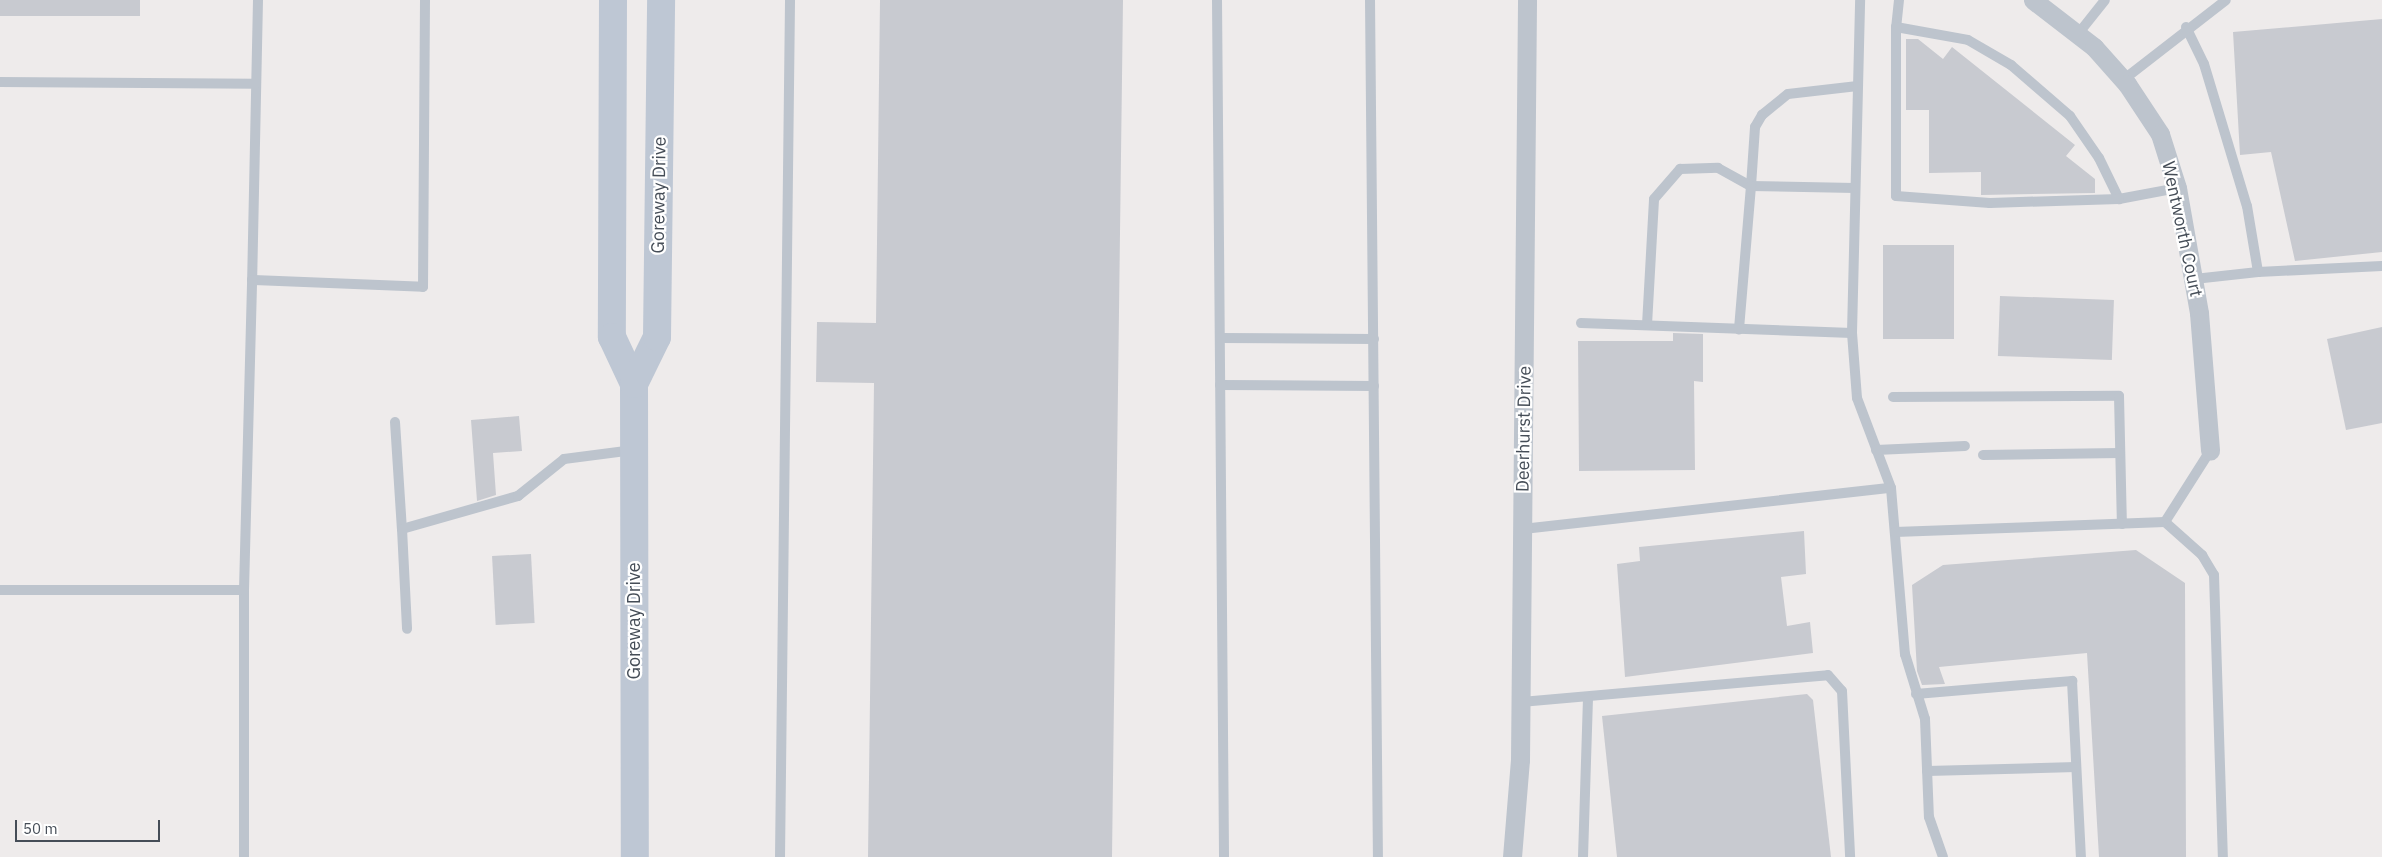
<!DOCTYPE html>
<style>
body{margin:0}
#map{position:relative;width:2382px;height:857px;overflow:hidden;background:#eeebeb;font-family:"IBM Plex Sans",sans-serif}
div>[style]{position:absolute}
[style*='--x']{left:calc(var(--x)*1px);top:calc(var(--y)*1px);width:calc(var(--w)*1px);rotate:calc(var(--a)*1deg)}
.building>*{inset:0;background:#c8cad0;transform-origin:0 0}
.lane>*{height:10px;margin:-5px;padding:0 5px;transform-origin:5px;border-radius:5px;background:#bdc4cd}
.street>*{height:19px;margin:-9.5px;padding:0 9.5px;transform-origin:9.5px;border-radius:9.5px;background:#bdc4cd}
.secondary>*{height:28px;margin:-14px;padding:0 14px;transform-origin:14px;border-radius:14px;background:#bec7d4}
span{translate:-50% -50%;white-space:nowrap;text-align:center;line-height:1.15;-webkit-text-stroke:4.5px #fff;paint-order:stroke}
.street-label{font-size:18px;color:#454d57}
.scale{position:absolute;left:15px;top:820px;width:145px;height:22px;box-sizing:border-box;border:2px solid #454d57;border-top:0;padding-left:6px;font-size:15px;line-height:18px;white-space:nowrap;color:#454d57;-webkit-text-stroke:4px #fff;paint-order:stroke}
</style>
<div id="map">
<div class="building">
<div style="left:0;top:0;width:140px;height:16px"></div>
<div style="clip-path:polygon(880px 0,1123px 0,1112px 857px,868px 857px,874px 383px,816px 382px,817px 322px,876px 323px)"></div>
<div style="clip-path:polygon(2382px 19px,2382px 252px,2295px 261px,2271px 152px,2240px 155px,2233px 32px)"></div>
<div style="clip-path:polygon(1906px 39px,1918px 39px,1943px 59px,1952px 47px,2075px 145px,2066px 156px,2095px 179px,2095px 193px,1981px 195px,1981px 172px,1929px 173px,1929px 110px,1906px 110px)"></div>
<div style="left:1883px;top:245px;width:71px;height:94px"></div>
<div style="left:2000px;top:296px;width:114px;height:60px;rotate:2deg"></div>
<div style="clip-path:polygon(2382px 327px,2382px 423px,2346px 430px,2327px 339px)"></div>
<div style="clip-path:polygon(1673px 333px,1703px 334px,1703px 382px,1694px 381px,1695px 470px,1579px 471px,1578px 341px,1673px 341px)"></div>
<div style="clip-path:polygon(519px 416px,522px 451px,493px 453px,496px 495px,477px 501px,471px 420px)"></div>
<div style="clip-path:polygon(1804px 531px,1806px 574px,1781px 577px,1787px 626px,1810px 622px,1813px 653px,1625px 677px,1617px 564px,1640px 561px,1639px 547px)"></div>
<div style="clip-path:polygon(2136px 550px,2185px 583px,2186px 857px,2099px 857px,2087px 653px,1939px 667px,1945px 684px,1922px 685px,1917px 671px,1912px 585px,1943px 565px)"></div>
<div style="left:531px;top:554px;width:69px;height:39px;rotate:87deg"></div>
<div style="clip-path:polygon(1807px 694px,1813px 700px,1831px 857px,1617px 857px,1602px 716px)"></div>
</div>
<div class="lane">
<div style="--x:258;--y:0;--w:280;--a:91.2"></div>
<div style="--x:252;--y:280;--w:171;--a:2.3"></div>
<div style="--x:423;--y:287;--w:287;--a:-89.6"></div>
<div style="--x:1217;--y:0;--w:857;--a:89.53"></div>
<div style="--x:1370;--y:0;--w:857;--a:89.47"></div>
<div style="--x:1899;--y:0;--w:27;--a:96"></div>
<div style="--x:1896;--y:27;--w:73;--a:10.2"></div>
<div style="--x:1968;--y:40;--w:50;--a:30.2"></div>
<div style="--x:2011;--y:65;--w:78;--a:40.8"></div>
<div style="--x:2070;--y:116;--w:51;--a:55.4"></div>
<div style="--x:2099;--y:158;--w:46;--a:64"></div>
<div style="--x:2119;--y:199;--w:59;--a:-10.7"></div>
<div style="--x:1896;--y:27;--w:169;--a:90"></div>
<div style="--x:1896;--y:196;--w:94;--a:4.3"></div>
<div style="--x:1990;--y:203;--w:129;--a:-1.8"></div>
<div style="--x:2186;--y:27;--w:41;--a:64.1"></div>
<div style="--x:2204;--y:64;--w:148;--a:73.2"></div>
<div style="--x:2247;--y:206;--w:67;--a:80.5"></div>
<div style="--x:2258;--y:272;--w:64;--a:173.8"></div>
<div style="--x:2078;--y:34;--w:43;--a:-51.5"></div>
<div style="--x:2123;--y:80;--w:130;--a:-37.8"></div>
<div style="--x:0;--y:82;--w:256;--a:0.4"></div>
<div style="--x:1855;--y:188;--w:104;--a:-178.9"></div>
<div style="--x:1751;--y:186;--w:59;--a:-86.1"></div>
<div style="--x:1755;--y:127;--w:14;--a:-60"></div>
<div style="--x:1762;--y:115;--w:33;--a:-39"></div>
<div style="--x:1788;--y:94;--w:70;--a:-6.5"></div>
<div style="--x:2258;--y:272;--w:124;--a:-2.8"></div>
<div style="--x:1581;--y:323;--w:271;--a:2.1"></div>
<div style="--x:1852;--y:333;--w:65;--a:85.6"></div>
<div style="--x:1857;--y:398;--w:96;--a:69.3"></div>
<div style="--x:1891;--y:488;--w:167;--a:85.2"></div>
<div style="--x:1905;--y:654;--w:68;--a:72.9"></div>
<div style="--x:1925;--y:719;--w:98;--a:87.7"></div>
<div style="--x:1929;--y:817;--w:42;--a:70.7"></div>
<div style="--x:1647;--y:325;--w:126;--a:-86.8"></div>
<div style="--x:1654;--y:199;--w:40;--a:-49"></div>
<div style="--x:1680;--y:169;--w:38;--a:-2"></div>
<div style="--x:1718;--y:168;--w:38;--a:29"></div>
<div style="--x:1751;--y:186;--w:144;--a:94.8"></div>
<div style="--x:1852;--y:333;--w:333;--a:-88.6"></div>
<div style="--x:1220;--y:338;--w:154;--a:0.4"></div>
<div style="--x:1220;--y:385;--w:154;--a:0.4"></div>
<div style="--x:1893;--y:397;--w:226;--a:-0.3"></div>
<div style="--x:2119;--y:396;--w:128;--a:88.7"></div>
<div style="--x:395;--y:422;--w:107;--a:86.3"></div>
<div style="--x:402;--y:529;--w:121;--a:-15.9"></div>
<div style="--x:518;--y:496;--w:59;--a:-38.8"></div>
<div style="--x:564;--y:459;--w:70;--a:-7.4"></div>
<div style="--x:1876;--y:450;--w:89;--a:-2.6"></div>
<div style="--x:2210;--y:451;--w:84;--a:122.4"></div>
<div style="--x:2165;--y:522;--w:50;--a:41.7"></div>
<div style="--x:2202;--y:555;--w:23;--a:59"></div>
<div style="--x:2214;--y:575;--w:282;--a:88.2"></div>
<div style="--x:1983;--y:455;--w:137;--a:-0.8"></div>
<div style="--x:402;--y:529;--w:100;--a:87.1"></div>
<div style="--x:1523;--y:529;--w:370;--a:-6.4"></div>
<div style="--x:1895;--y:532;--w:270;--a:-2.1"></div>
<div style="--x:0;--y:590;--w:244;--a:0"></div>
<div style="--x:1916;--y:694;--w:157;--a:-4.8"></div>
<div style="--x:2072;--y:681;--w:176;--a:87.1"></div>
<div style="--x:1521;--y:702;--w:308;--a:-5"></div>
<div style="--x:1828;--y:675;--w:21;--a:49"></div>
<div style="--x:1842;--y:691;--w:166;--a:87.2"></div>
<div style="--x:1927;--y:771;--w:149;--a:-1.5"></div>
<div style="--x:244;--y:857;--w:267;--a:-90"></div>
<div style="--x:244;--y:590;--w:310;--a:-88.5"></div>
<div style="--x:780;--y:857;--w:857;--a:-89.33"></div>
<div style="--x:1583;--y:857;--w:159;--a:-88.2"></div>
</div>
<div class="street">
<div style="--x:2033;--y:0;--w:77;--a:37.6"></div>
<div style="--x:2094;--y:47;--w:50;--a:48.3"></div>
<div style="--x:2127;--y:84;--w:60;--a:56.6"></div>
<div style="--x:2160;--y:134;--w:57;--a:72.5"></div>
<div style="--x:2177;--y:188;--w:127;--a:80"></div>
<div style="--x:2199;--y:313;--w:138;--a:85.4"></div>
<div style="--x:1512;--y:857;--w:97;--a:-85.3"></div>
<div style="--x:1520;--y:760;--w:760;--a:-89.47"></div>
</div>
<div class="secondary">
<div style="--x:613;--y:0;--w:337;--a:90.2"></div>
<div style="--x:612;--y:337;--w:52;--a:64.9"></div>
<div style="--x:634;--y:384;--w:473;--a:89.9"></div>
<div style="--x:634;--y:384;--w:52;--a:-63.9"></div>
<div style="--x:657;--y:337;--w:337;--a:-89.3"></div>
</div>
<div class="street-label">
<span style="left:659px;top:195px;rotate:-89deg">Goreway Drive</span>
<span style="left:2182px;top:229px;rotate:78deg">Wentworth Court</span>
<span style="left:1524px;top:429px;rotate:-89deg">Deerhurst Drive</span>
<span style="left:634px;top:621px;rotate:-90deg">Goreway Drive</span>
</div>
<div class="scale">50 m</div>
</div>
